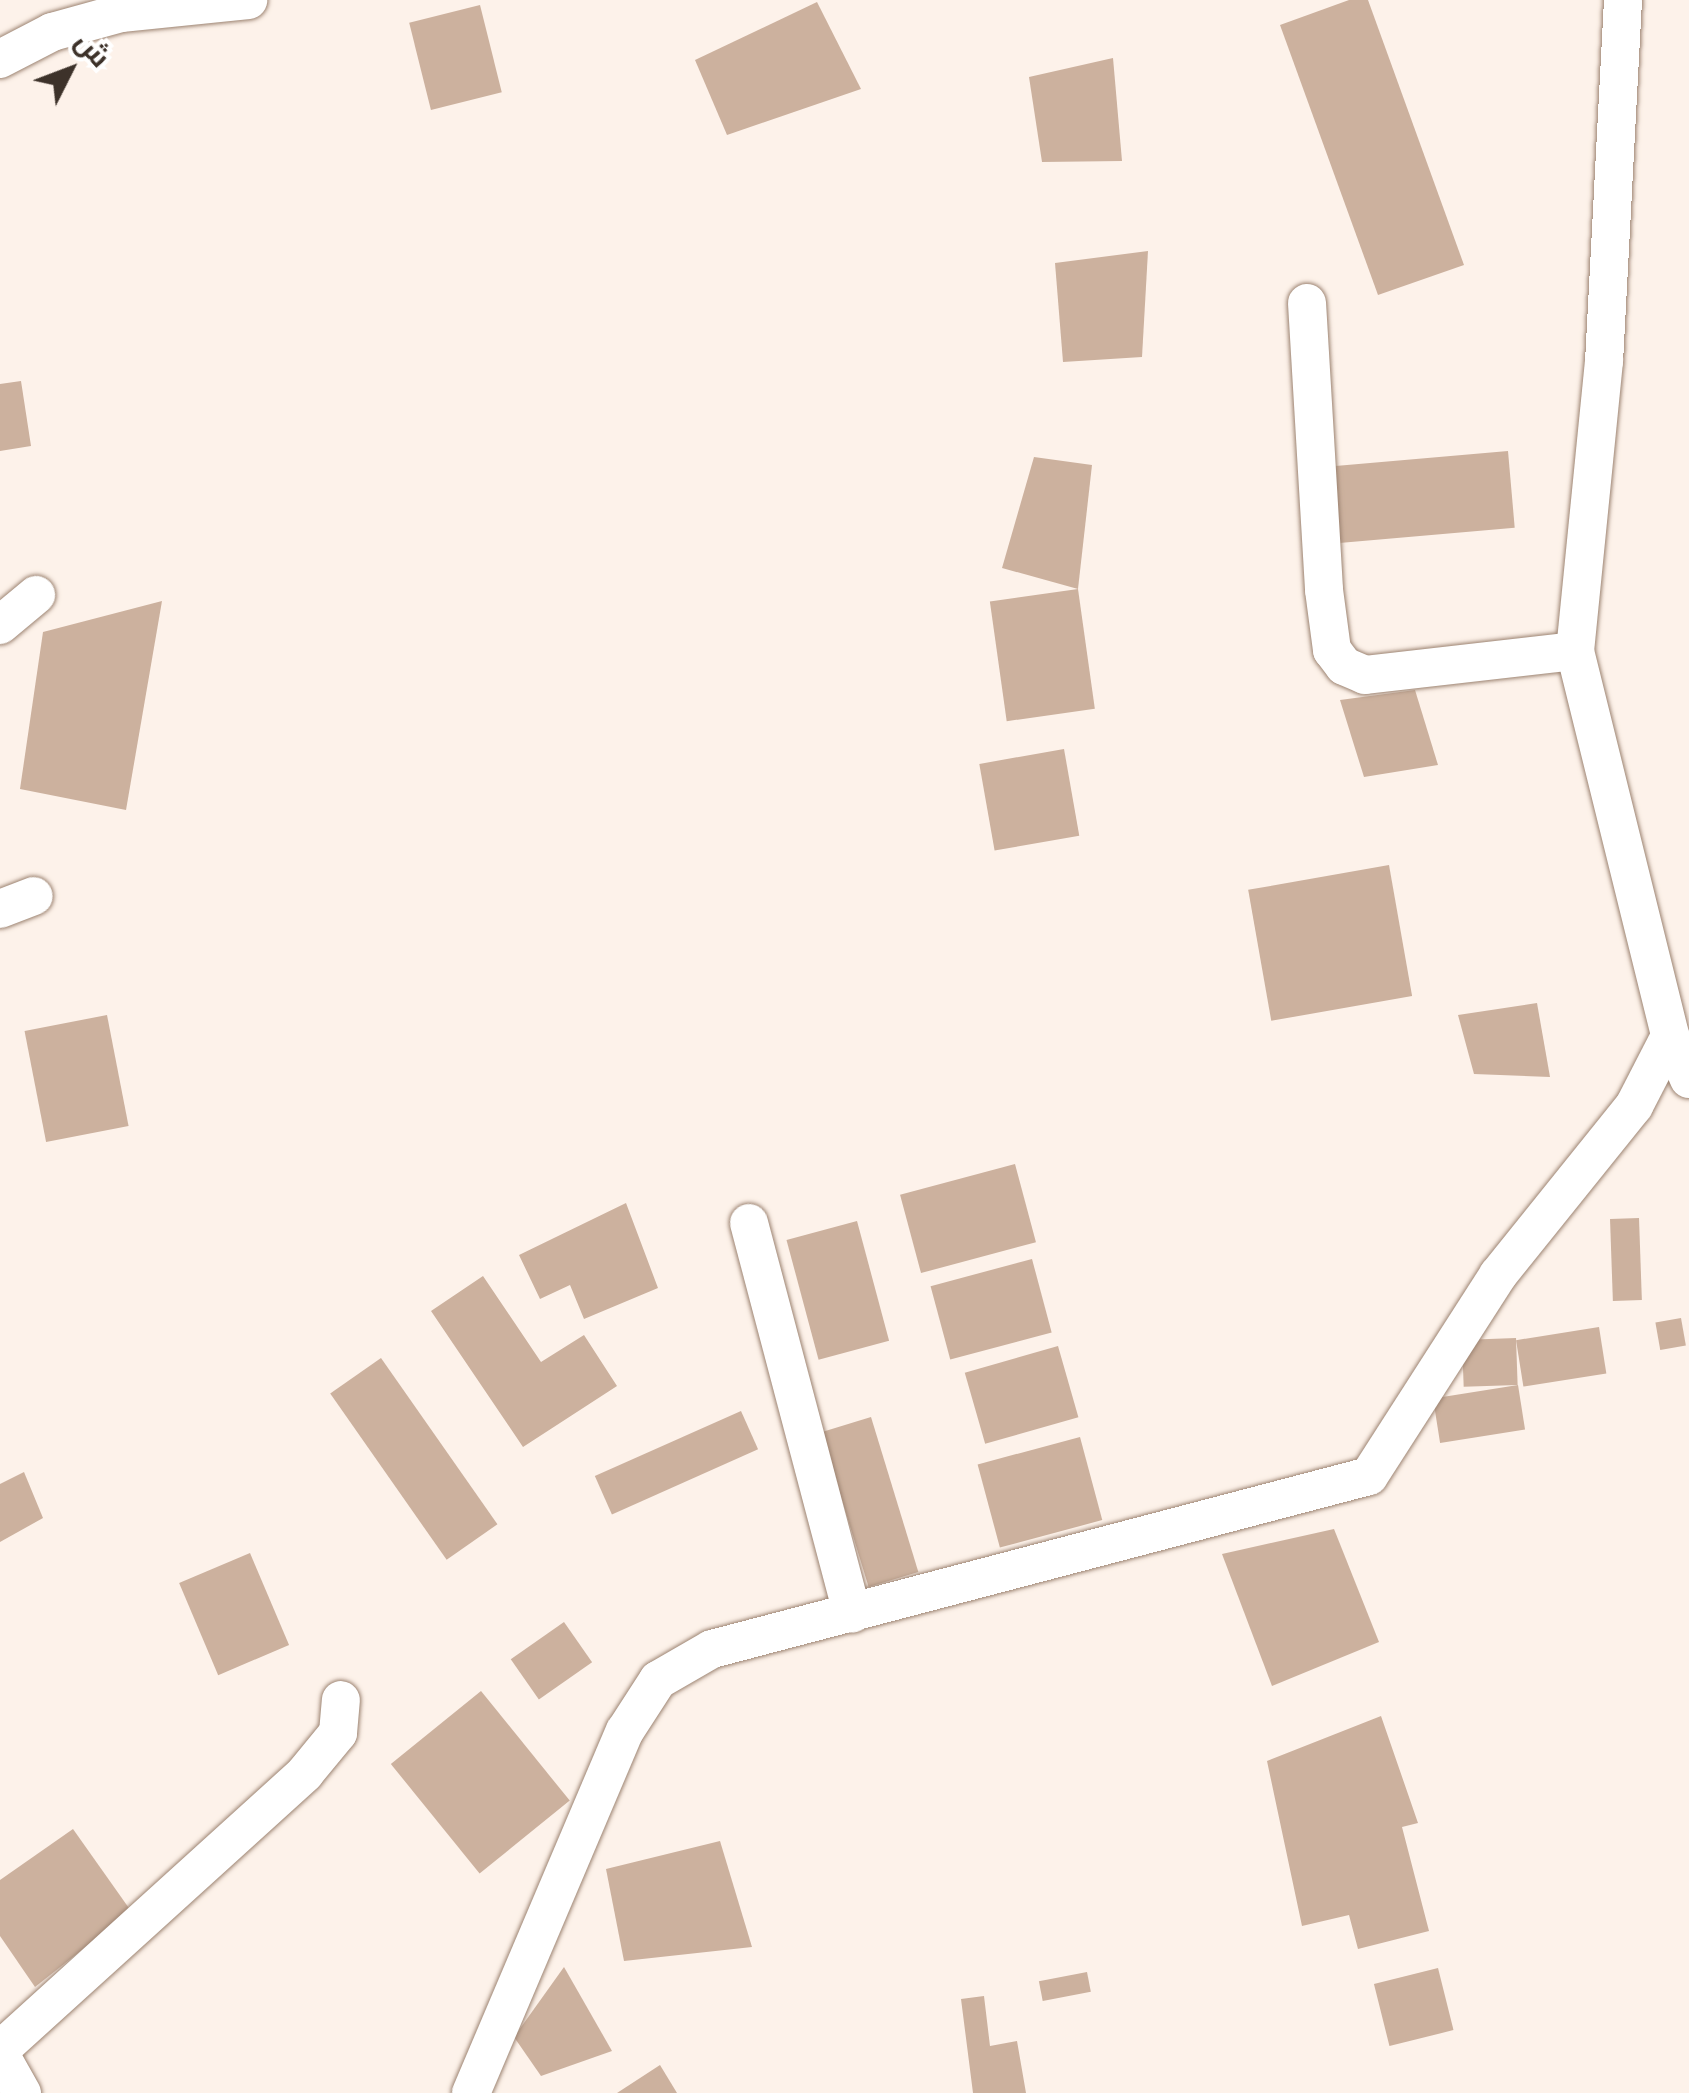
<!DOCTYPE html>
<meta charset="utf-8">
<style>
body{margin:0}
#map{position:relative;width:1689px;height:2093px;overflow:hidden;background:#fdf2ea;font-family:"Roboto Serif",Cairo,serif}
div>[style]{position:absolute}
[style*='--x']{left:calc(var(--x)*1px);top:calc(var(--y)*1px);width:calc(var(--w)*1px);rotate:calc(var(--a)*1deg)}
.building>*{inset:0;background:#ccb19e;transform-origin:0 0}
.roads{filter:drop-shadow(0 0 2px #9c8371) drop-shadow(0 0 2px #9c8371)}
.minor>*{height:38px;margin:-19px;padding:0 19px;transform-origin:19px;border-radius:19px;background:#fff}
span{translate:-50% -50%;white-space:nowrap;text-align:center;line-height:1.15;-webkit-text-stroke:10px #fff;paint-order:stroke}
.north{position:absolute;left:20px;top:20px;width:100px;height:100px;-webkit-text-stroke:8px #fff;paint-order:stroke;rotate:48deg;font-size:28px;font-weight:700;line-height:40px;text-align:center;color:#3d322a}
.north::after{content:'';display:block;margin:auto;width:35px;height:45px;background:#3d322a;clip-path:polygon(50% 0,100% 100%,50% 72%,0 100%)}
</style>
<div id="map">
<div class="building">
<div style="clip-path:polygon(1349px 0,1368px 0,1464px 265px,1378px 295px,1280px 25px)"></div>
<div style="clip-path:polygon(817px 2px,861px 89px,727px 135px,695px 60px)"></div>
<div style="left:480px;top:5px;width:90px;height:73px;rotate:76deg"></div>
<div style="clip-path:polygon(1113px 58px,1122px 161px,1042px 162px,1029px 77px)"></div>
<div style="clip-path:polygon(1148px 251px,1142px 357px,1063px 362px,1055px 263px)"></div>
<div style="clip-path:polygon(21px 381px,31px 446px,0 451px,0 384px)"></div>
<div style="left:1508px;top:451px;width:77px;height:176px;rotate:85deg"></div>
<div style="clip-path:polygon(1034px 457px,1092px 465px,1078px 589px,1002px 568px)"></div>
<div style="left:1078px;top:589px;width:121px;height:89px;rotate:82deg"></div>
<div style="clip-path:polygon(162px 601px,126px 810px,20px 789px,43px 632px)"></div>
<div style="clip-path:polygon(1415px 690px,1438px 765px,1364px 777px,1340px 700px)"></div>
<div style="left:1064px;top:749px;width:88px;height:86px;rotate:80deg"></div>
<div style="left:1389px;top:865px;width:133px;height:143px;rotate:80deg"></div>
<div style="clip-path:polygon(1537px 1003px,1550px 1077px,1474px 1074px,1458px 1015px)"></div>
<div style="left:107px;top:1015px;width:113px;height:84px;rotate:79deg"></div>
<div style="left:1015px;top:1164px;width:81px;height:119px;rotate:75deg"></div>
<div style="clip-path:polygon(626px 1203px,658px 1288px,584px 1319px,570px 1285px,540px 1299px,519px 1255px)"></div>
<div style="left:1639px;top:1218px;width:82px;height:29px;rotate:88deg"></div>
<div style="left:857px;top:1221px;width:124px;height:73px;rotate:75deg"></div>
<div style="left:1032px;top:1259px;width:76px;height:105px;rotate:75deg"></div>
<div style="clip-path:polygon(483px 1276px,541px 1362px,584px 1335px,617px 1386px,523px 1447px,431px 1311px)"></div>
<div style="left:1681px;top:1318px;width:28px;height:26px;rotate:80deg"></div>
<div style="left:1599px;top:1327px;width:47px;height:84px;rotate:81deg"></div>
<div style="left:1516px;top:1338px;width:47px;height:54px;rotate:88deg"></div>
<div style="left:1058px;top:1346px;width:74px;height:97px;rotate:74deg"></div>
<div style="left:381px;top:1358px;width:203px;height:62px;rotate:55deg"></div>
<div style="left:1518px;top:1385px;width:45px;height:86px;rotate:81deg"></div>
<div style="left:741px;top:1411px;width:42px;height:160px;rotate:66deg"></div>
<div style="left:871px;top:1417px;width:162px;height:52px;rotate:73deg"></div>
<div style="left:1080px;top:1437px;width:86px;height:106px;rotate:75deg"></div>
<div style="clip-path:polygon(24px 1472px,43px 1518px,0 1542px,0 1484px)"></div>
<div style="clip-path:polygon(1334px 1529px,1379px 1642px,1272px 1686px,1222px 1554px)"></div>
<div style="left:250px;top:1553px;width:100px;height:77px;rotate:67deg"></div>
<div style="left:564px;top:1622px;width:49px;height:65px;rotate:55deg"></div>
<div style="left:481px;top:1691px;width:141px;height:116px;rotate:51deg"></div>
<div style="clip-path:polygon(1381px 1716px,1418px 1823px,1402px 1827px,1429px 1931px,1358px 1949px,1349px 1915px,1302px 1926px,1267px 1761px)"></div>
<div style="clip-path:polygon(73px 1829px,131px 1911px,35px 1987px,0 1936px,0 1880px)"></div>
<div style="clip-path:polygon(720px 1841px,752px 1947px,624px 1961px,606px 1869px)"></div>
<div style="clip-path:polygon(564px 1967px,612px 2051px,541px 2076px,514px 2037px)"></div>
<div style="left:1438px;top:1968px;width:64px;height:66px;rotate:76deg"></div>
<div style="left:1087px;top:1972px;width:20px;height:49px;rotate:79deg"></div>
<div style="clip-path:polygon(984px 1996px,990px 2046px,1017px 2041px,1026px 2093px,973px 2093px,961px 1999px)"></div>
<div style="clip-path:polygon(660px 2065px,677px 2093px,617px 2093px)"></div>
</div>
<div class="roads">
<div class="minor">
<div style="--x:1623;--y:0;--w:361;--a:93"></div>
<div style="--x:1604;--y:361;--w:291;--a:95.7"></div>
<div style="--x:1575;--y:651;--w:397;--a:76.1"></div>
<div style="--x:1670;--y:1036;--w:47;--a:66.2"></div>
<div style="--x:0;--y:59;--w:59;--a:-27.4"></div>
<div style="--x:52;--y:32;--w:72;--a:-15.4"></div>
<div style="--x:121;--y:13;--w:128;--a:-5.8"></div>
<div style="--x:1307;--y:303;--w:288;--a:86.6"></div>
<div style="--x:1324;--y:590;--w:61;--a:82.4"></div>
<div style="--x:1332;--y:650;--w:20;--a:53"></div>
<div style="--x:1344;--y:666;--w:23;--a:23"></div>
<div style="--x:1365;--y:675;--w:211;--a:-6.5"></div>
<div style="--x:0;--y:625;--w:47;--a:-39.8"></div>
<div style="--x:0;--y:909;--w:36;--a:-21"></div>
<div style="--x:749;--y:1223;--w:404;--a:75.2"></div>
<div style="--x:0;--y:2050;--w:412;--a:-42.2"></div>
<div style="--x:305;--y:1773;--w:52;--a:-50.5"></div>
<div style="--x:338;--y:1733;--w:33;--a:-85"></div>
<div style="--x:0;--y:2054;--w:45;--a:60.6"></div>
<div style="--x:471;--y:2093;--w:393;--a:-67"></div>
<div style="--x:625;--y:1731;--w:61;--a:-57.1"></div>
<div style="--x:658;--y:1680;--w:62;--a:-29.9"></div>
<div style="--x:712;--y:1649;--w:679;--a:-14.75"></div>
<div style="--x:1369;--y:1476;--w:239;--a:-57.3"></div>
<div style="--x:1498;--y:1275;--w:217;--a:-51.2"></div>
<div style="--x:1634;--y:1106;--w:79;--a:-62.8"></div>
</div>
</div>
<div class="north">ش</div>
</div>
